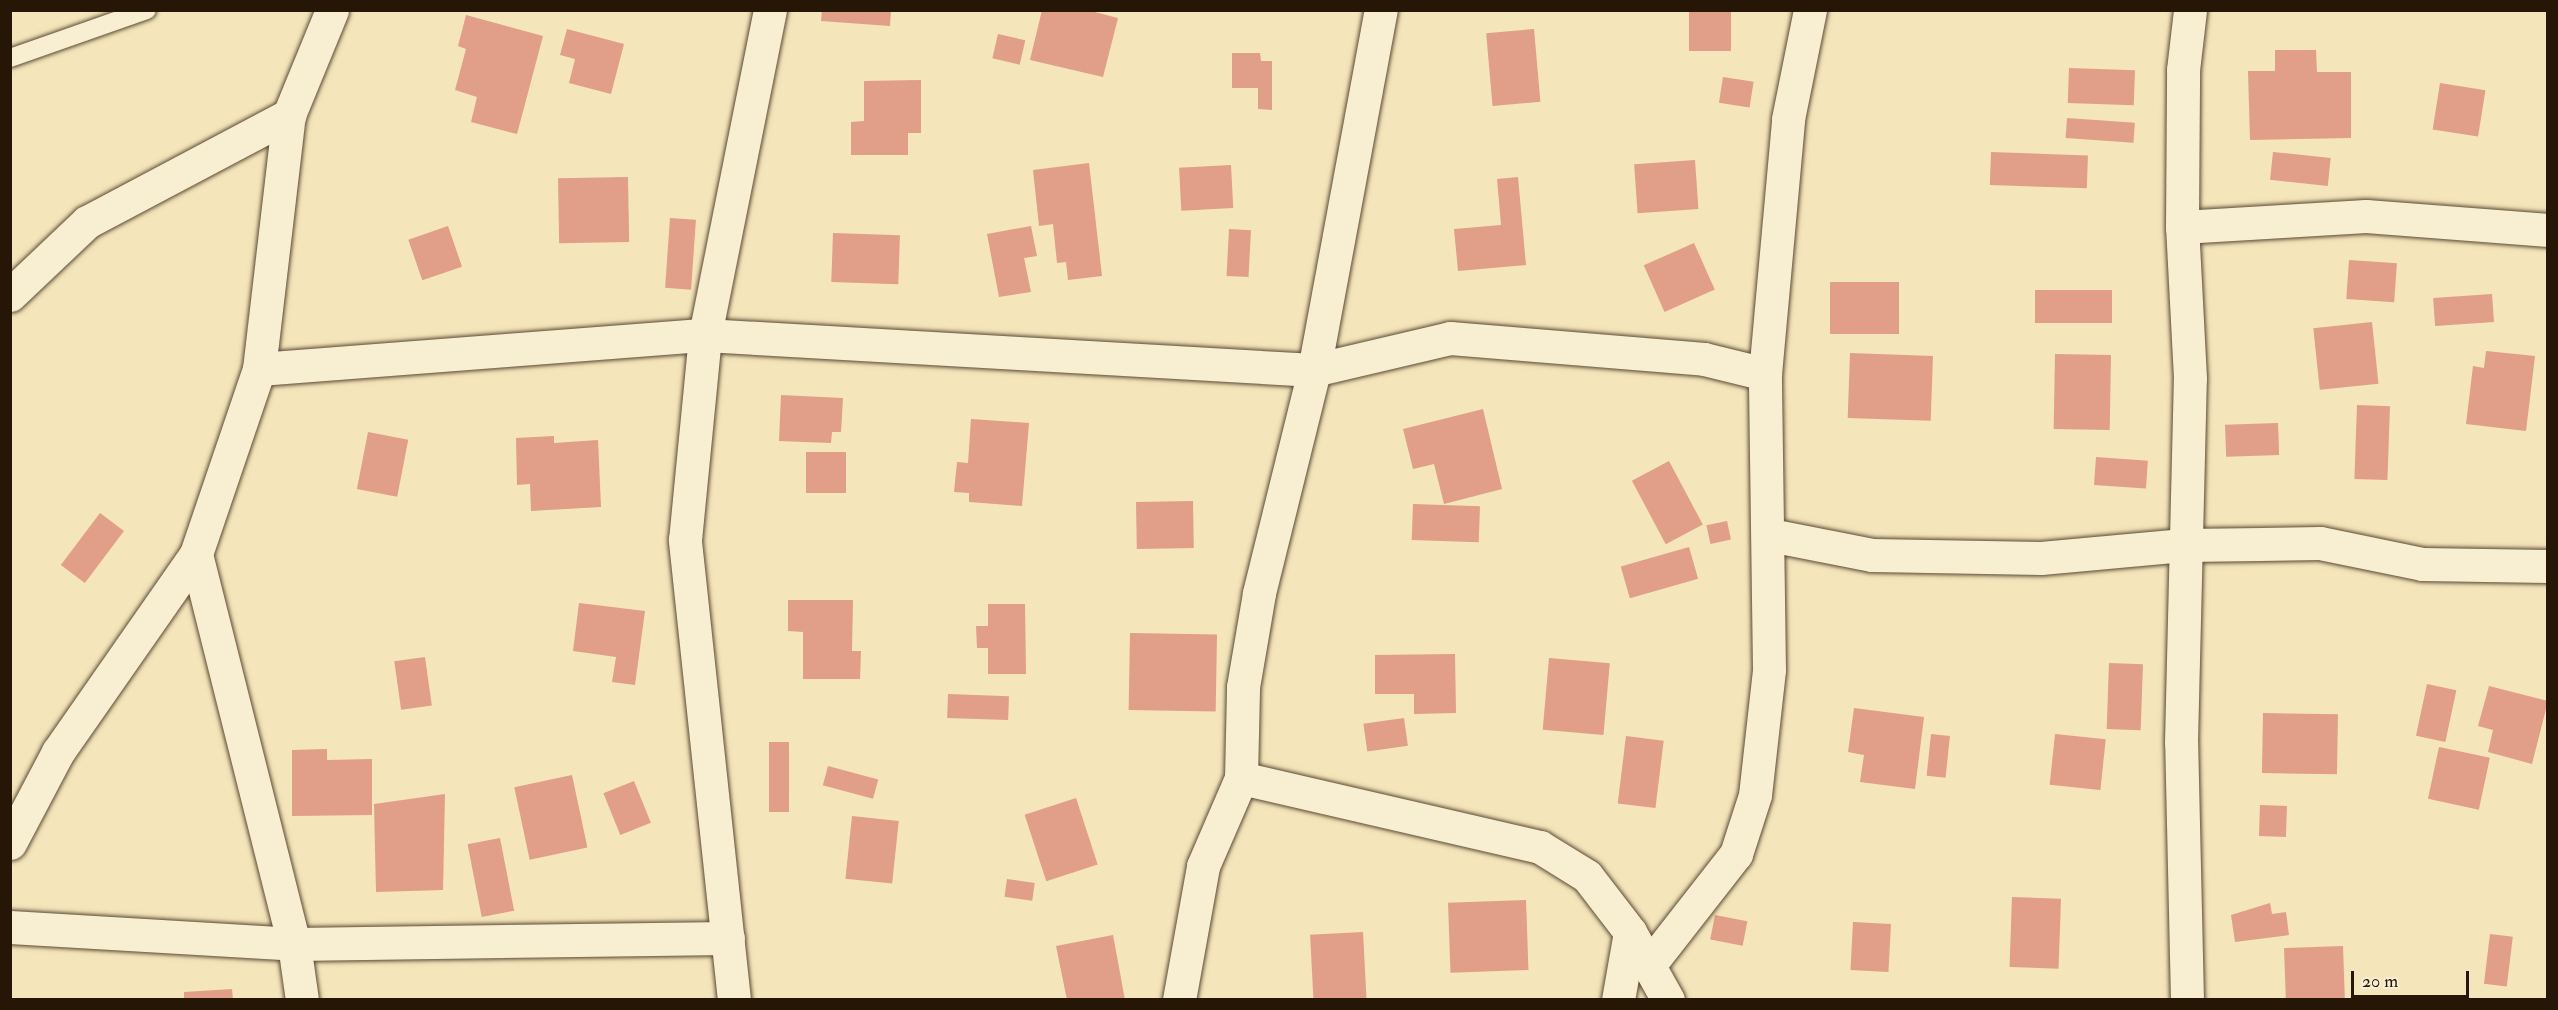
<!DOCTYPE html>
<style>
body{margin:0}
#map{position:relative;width:2558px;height:1010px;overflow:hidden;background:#f4e5ba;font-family:"IM FELL Double Pica",serif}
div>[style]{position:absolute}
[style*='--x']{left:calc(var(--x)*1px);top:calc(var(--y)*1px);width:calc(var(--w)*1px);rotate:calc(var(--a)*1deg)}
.building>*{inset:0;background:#e19e89;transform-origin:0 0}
.roads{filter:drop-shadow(0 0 2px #5a4a33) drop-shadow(0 0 2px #5a4a33)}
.service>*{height:18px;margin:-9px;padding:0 9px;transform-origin:9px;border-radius:9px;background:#f8eed2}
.minor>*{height:33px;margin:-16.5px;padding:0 16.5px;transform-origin:16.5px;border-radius:16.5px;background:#f8eed2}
.tertiary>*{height:33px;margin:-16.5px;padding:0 16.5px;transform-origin:16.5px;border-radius:16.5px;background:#f8eed2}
span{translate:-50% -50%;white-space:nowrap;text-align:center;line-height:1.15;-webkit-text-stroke:4.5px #f8eed2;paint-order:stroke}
.frame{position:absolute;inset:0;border:12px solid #261606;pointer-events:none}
.scale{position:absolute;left:2351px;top:971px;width:118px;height:27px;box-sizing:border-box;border:3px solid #261606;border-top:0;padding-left:8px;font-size:18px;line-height:21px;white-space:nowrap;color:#261606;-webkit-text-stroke:4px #f8eed2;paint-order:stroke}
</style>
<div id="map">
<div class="building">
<div style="clip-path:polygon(822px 10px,891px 10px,890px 26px,821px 21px)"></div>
<div style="clip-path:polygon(1042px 10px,1087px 10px,1118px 18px,1103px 77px,1030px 60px)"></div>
<div style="left:1689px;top:10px;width:42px;height:41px"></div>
<div style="clip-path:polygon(466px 15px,543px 36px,517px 134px,471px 122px,477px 97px,455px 90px,466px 49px,458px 46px)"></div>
<div style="clip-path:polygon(567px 29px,624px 44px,611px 94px,569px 83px,575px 59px,560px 55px)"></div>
<div style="left:1534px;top:29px;width:73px;height:48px;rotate:85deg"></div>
<div style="left:998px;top:34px;width:28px;height:25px;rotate:13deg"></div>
<div style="clip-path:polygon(2275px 50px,2316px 50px,2317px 72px,2351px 72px,2351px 138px,2250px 140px,2248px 71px,2275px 71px)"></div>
<div style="clip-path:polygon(1232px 53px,1260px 53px,1261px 61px,1272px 61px,1272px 110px,1258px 109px,1258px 88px,1232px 88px)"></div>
<div style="left:2069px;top:68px;width:66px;height:35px;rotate:2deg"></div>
<div style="left:1723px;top:77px;width:31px;height:26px;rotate:9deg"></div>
<div style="clip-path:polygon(921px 80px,921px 133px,908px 133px,908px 155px,851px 155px,851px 122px,864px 121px,864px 81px)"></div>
<div style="left:2440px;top:83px;width:46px;height:47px;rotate:9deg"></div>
<div style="left:2067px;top:118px;width:68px;height:20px;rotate:4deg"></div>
<div style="left:1991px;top:152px;width:97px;height:33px;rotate:2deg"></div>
<div style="left:2273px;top:152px;width:58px;height:28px;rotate:6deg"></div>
<div style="left:1695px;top:160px;width:49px;height:61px;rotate:86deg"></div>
<div style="clip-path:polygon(1089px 163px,1102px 276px,1068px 280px,1066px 262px,1057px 263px,1053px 224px,1039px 226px,1033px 170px)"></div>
<div style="left:1231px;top:165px;width:43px;height:52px;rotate:87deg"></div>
<div style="left:628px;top:177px;width:65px;height:70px;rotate:89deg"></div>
<div style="clip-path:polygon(1518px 177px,1526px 265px,1458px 271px,1454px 229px,1501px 225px,1497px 179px)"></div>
<div style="left:670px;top:218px;width:26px;height:70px;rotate:4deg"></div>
<div style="left:448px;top:226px;width:43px;height:42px;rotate:71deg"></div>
<div style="clip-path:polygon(1031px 226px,1037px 256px,1024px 258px,1031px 292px,999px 297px,987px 234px)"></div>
<div style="left:1229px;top:229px;width:22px;height:47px;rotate:3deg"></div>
<div style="left:833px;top:233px;width:67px;height:49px;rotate:2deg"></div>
<div style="left:1694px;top:243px;width:51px;height:55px;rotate:66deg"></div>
<div style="left:2349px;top:260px;width:48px;height:39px;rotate:4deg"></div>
<div style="left:1830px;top:282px;width:69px;height:52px"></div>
<div style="left:2035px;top:290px;width:77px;height:33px"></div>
<div style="left:2492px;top:294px;width:28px;height:59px;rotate:86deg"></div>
<div style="left:2372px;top:322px;width:62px;height:59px;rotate:84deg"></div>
<div style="clip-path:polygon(2486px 351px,2535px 356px,2526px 431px,2466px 424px,2473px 366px,2484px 368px)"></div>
<div style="left:1850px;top:353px;width:83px;height:65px;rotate:2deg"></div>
<div style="left:2055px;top:354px;width:56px;height:75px;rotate:1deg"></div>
<div style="clip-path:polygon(781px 395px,843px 398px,841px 432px,832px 432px,831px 443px,779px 441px)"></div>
<div style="left:2357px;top:405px;width:33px;height:74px;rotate:2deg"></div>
<div style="clip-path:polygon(1483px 409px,1502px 489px,1444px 504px,1434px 464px,1413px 469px,1403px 429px)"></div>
<div style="clip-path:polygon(971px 419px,1029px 423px,1022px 506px,969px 502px,969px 493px,954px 492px,957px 462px,968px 463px)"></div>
<div style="left:2278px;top:423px;width:32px;height:53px;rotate:88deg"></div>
<div style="left:368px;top:432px;width:41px;height:58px;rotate:11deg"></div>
<div style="clip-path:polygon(554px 436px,554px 443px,598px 440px,601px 507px,531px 511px,530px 484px,517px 485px,516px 438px)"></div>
<div style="left:846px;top:452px;width:41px;height:40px;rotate:90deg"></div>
<div style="left:2096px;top:457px;width:52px;height:28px;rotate:4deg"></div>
<div style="left:1669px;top:461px;width:72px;height:42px;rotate:62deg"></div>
<div style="left:1193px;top:501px;width:47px;height:57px;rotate:89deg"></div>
<div style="left:1413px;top:504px;width:67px;height:36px;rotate:2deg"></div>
<div style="left:100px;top:513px;width:30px;height:65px;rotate:37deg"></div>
<div style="left:1727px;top:521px;width:19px;height:21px;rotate:78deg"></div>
<div style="left:1689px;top:547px;width:33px;height:71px;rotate:74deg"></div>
<div style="clip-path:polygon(788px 600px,853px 600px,852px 651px,861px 651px,860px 679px,803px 679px,803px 632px,788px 631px)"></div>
<div style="clip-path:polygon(579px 603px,645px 611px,635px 685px,612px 682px,616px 657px,573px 651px)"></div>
<div style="clip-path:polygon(988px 604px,1025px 604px,1026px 674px,988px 674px,988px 648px,977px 648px,976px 626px,988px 626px)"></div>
<div style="left:1130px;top:633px;width:87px;height:77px;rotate:1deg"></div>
<div style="clip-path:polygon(1455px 654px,1456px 713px,1414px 714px,1414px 694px,1375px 694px,1375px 655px)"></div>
<div style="left:425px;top:657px;width:49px;height:31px;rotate:82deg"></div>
<div style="left:1549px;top:658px;width:61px;height:72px;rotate:5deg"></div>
<div style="left:2109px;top:663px;width:34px;height:66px;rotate:2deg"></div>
<div style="left:2427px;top:684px;width:30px;height:53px;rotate:12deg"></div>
<div style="clip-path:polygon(2489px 686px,2548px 701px,2532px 764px,2488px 752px,2493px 730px,2478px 726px)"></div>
<div style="left:948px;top:694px;width:61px;height:24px;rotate:2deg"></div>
<div style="clip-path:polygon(1854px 708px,1924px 717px,1915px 789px,1860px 782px,1864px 755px,1848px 752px)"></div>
<div style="left:2263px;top:713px;width:75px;height:60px;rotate:1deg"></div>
<div style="left:1404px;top:718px;width:28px;height:41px;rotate:82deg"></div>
<div style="left:1931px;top:734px;width:19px;height:42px;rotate:6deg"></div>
<div style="left:2055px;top:734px;width:51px;height:51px;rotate:6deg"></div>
<div style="left:1626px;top:736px;width:38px;height:68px;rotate:7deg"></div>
<div style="left:769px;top:742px;width:20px;height:70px"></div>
<div style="left:2439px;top:747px;width:52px;height:53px;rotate:12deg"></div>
<div style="clip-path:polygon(327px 749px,327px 760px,372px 759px,372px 815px,292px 816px,292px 750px)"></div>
<div style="left:828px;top:766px;width:52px;height:20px;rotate:15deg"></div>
<div style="left:572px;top:775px;width:74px;height:59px;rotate:78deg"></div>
<div style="left:634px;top:781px;width:45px;height:33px;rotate:68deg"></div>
<div style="clip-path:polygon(445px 794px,443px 890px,376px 892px,374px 804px)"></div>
<div style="left:1076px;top:798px;width:70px;height:54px;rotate:72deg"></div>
<div style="left:2260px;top:805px;width:27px;height:31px;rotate:2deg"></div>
<div style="left:852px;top:816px;width:47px;height:63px;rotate:6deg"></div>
<div style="left:500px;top:838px;width:74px;height:33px;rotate:79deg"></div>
<div style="left:1007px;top:879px;width:28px;height:18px;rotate:8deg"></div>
<div style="left:2012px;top:897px;width:49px;height:70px;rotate:2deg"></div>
<div style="left:1526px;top:900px;width:70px;height:78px;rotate:88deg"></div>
<div style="clip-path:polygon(2270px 903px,2272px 914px,2286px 912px,2289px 935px,2235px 942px,2231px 915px)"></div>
<div style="left:1715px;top:915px;width:33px;height:25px;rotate:11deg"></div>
<div style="left:1853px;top:922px;width:38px;height:48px;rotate:3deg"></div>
<div style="left:1363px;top:932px;width:68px;height:53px;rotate:87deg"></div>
<div style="left:2490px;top:934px;width:23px;height:50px;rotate:7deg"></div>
<div style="clip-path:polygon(1113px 935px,1125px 1000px,1067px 1000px,1056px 946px)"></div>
<div style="left:2343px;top:946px;width:54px;height:59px;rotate:88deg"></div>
<div style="clip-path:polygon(232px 989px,233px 1000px,184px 1000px,184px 992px)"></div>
</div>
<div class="roads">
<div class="service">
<div style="--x:10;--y:58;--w:145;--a:-19.3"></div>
</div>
<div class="minor">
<div style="--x:2182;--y:227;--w:184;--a:-3.4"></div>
<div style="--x:2366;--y:216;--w:183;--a:4.4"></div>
<div style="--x:10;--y:295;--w:106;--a:-43.5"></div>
<div style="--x:87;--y:222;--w:229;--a:-27.9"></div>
<div style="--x:259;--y:369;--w:447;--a:-4.4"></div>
<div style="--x:705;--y:335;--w:610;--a:3.29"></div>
<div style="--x:1314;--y:370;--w:140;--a:-13.2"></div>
<div style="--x:1450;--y:338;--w:255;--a:4.7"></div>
<div style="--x:1704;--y:359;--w:63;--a:13.8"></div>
<div style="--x:1770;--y:535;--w:104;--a:11.1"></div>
<div style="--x:1872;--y:555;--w:169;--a:1"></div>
<div style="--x:2041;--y:558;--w:143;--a:-5.2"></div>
<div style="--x:2183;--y:545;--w:137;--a:-0.8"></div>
<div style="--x:2320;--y:543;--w:104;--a:11.6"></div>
<div style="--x:2422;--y:564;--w:126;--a:0.9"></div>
<div style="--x:196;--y:554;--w:402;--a:75.9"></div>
<div style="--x:294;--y:944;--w:57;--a:81.9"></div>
<div style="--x:1241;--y:778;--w:307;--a:13"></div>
<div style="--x:1540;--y:847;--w:55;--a:31.7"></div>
<div style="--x:1587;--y:876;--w:71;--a:52.5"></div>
<div style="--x:1630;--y:932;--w:78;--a:60.8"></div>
<div style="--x:10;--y:927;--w:285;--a:3.4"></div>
<div style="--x:294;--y:944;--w:434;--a:-0.8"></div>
<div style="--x:1650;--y:964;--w:140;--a:-52"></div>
<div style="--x:1736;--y:854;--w:62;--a:-72.1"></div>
<div style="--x:1755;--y:795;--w:126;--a:-83.6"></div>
<div style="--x:1769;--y:670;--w:296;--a:-90.8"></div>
<div style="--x:1765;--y:374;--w:256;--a:-84.8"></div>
<div style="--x:1788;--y:119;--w:111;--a:-78.6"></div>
<div style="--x:734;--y:1000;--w:463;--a:-96.1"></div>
<div style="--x:685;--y:540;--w:206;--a:-84.4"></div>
<div style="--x:705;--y:335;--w:331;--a:-78.7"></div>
<div style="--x:1179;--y:1000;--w:136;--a:-79.8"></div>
<div style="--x:1203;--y:866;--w:96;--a:-66.6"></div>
<div style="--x:1241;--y:778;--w:91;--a:-88.7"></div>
<div style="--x:1243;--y:687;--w:95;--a:-80.3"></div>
<div style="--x:1259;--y:593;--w:230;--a:-76.1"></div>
<div style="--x:1314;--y:370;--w:366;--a:-79.5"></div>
<div style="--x:1618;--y:1000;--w:69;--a:-80"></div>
<div style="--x:2187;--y:1000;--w:258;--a:-91.3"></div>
<div style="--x:2181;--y:742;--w:364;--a:-88.6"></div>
<div style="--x:2190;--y:378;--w:151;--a:-93"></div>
<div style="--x:2182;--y:227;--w:157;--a:-89.6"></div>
<div style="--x:2183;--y:70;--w:60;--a:-83.3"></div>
</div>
<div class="tertiary">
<div style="--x:10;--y:843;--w:103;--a:-62.2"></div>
<div style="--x:58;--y:752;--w:241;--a:-55.1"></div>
<div style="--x:196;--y:554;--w:195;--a:-71.2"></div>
<div style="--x:259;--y:369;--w:256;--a:-83.3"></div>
<div style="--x:289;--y:115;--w:113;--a:-67.7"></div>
</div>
</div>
<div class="frame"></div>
<div class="scale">20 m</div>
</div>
